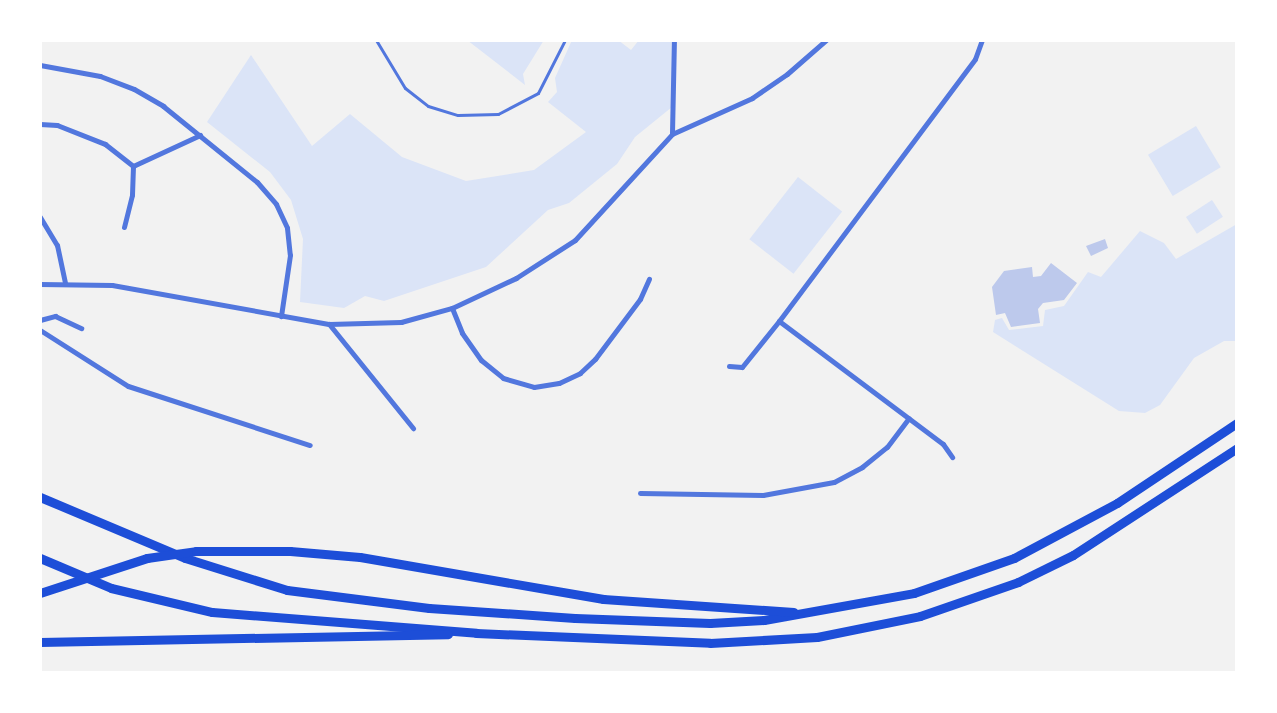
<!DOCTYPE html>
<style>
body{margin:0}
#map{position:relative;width:1277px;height:713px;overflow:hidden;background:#f2f2f2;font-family:"Sofia Sans Condensed",sans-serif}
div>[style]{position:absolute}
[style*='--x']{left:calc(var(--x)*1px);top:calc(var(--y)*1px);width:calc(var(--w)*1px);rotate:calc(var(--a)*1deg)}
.green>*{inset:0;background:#dbe4f7;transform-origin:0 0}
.building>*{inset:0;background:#bdc9ec}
.service>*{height:3px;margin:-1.5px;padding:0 1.5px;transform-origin:1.5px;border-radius:1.5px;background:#5277de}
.minor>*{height:5px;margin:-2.5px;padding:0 2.5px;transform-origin:2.5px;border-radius:2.5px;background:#5277de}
.motorway>*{height:9px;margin:-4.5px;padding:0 4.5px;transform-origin:4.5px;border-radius:4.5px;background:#1d4ed8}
span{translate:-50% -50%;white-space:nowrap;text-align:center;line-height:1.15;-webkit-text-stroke:8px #fff;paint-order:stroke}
.frame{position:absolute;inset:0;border:42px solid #fff;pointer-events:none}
</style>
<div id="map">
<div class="green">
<div style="clip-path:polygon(467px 40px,544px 40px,523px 74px,525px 85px)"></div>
<div style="clip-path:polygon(572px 40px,618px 40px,631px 50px,639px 40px,676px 40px,672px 107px,635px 137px,617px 164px,569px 203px,548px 210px,486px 267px,384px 301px,365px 296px,344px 308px,300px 302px,303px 239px,291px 200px,270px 172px,207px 122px,251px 55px,312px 146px,350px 114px,402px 157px,466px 181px,534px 170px,586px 132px,548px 102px,557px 92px,555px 78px)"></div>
<div style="left:1196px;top:126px;width:48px;height:56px;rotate:59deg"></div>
<div style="left:798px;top:177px;width:56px;height:79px;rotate:38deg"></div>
<div style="left:1212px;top:200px;width:20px;height:31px;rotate:57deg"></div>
<div style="clip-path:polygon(1237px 224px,1237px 341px,1224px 341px,1194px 358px,1160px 405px,1145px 413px,1119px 411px,993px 332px,995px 320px,1002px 318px,1009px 330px,1043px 326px,1045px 310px,1064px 306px,1088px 272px,1101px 277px,1140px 231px,1164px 243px,1176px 259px)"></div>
</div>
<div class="building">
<div style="clip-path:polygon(1105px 239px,1108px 248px,1091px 256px,1086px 246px)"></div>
<div style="clip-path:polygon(1051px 263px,1077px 283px,1064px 300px,1043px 303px,1038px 309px,1040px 323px,1011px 327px,1005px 313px,996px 315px,992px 287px,1004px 271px,1032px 267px,1033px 277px,1041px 276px)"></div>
</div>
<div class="service">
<div style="--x:376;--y:40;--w:56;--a:58.9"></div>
<div style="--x:405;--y:88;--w:29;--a:38"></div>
<div style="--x:428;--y:106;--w:31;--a:17"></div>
<div style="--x:458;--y:115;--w:40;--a:-1.4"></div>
<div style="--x:498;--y:114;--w:45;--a:-27.7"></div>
<div style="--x:538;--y:93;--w:59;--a:-63"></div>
</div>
<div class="minor">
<div style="--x:40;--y:65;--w:61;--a:10.4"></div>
<div style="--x:100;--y:76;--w:36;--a:21"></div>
<div style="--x:134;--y:89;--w:34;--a:30"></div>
<div style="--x:163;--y:106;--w:121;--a:39"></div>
<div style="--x:257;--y:182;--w:29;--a:49"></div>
<div style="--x:276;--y:204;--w:26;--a:65"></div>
<div style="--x:287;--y:228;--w:27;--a:84"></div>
<div style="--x:290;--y:255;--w:62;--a:98.4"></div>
<div style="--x:40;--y:124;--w:17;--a:3"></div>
<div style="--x:57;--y:125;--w:52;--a:21.6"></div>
<div style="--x:105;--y:144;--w:36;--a:38"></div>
<div style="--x:133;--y:166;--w:29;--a:92"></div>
<div style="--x:132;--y:195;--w:33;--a:104"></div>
<div style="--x:672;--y:133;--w:93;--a:-88.8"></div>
<div style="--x:133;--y:166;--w:74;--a:-24.8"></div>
<div style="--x:40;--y:217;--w:33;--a:59"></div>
<div style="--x:57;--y:245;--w:38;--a:78"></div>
<div style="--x:40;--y:284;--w:72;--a:0.8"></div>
<div style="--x:112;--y:285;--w:220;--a:10.2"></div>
<div style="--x:329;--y:324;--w:72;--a:-1.6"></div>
<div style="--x:401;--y:322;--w:53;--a:-15.4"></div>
<div style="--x:452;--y:308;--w:71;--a:-25.1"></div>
<div style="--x:516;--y:278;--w:70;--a:-32.8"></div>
<div style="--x:575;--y:240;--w:144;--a:-47.5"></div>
<div style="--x:672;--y:134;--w:88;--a:-24.2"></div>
<div style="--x:752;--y:98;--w:42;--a:-34.4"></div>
<div style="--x:787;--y:74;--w:52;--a:-41.1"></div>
<div style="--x:452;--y:308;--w:27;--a:68"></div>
<div style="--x:462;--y:333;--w:33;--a:55"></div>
<div style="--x:481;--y:360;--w:28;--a:39"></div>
<div style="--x:503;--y:378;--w:32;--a:16"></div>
<div style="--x:534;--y:387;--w:25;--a:-9"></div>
<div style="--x:559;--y:383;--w:23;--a:-25"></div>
<div style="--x:580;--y:373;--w:21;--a:-43"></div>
<div style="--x:595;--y:359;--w:75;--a:-53.1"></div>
<div style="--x:640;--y:299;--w:22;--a:-66"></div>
<div style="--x:40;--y:320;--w:16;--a:-15"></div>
<div style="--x:55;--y:316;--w:29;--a:25"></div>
<div style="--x:779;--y:321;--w:205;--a:36.9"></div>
<div style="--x:943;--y:444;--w:16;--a:55"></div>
<div style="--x:329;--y:324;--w:134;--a:51.1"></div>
<div style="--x:40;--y:330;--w:104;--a:32.5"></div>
<div style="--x:128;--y:386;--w:191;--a:18"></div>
<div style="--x:729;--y:366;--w:13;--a:4"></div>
<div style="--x:742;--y:367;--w:59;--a:-51.2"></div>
<div style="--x:779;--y:321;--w:327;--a:-53.2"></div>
<div style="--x:975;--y:59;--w:20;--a:-70"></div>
<div style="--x:640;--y:493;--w:123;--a:0.9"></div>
<div style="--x:763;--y:495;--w:72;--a:-10.4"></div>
<div style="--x:834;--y:482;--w:32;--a:-28"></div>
<div style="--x:862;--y:467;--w:32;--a:-39"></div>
<div style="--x:887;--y:447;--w:36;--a:-53"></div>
</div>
<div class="motorway">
<div style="--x:40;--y:497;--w:157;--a:22.8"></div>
<div style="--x:185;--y:558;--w:107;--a:17.4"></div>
<div style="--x:287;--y:590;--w:143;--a:7.2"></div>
<div style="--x:429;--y:608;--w:146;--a:3.9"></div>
<div style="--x:575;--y:618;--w:135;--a:2.1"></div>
<div style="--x:710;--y:623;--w:54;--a:-3.2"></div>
<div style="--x:764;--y:620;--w:152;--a:-10.2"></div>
<div style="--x:914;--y:593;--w:106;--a:-19.3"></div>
<div style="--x:1014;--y:558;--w:117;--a:-28.1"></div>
<div style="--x:1117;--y:503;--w:144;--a:-33.7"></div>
<div style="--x:40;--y:558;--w:77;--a:22.9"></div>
<div style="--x:111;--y:588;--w:104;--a:13.4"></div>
<div style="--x:212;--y:612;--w:265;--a:4.5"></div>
<div style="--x:476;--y:633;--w:234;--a:2.4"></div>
<div style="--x:710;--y:643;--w:107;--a:-3.2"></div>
<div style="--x:817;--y:637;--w:105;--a:-11.5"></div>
<div style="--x:920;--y:616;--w:104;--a:-19.1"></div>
<div style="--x:1018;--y:582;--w:61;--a:-26.1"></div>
<div style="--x:1073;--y:555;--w:196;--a:-33.1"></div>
<div style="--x:40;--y:593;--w:113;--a:-18.1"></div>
<div style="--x:147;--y:558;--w:49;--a:-8.1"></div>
<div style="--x:196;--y:551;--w:94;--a:0"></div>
<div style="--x:290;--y:551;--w:70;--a:4.9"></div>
<div style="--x:360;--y:557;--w:247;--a:9.8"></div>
<div style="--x:603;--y:599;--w:191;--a:3.9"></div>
<div style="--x:40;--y:642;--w:408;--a:-1.1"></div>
</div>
<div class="frame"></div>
</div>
